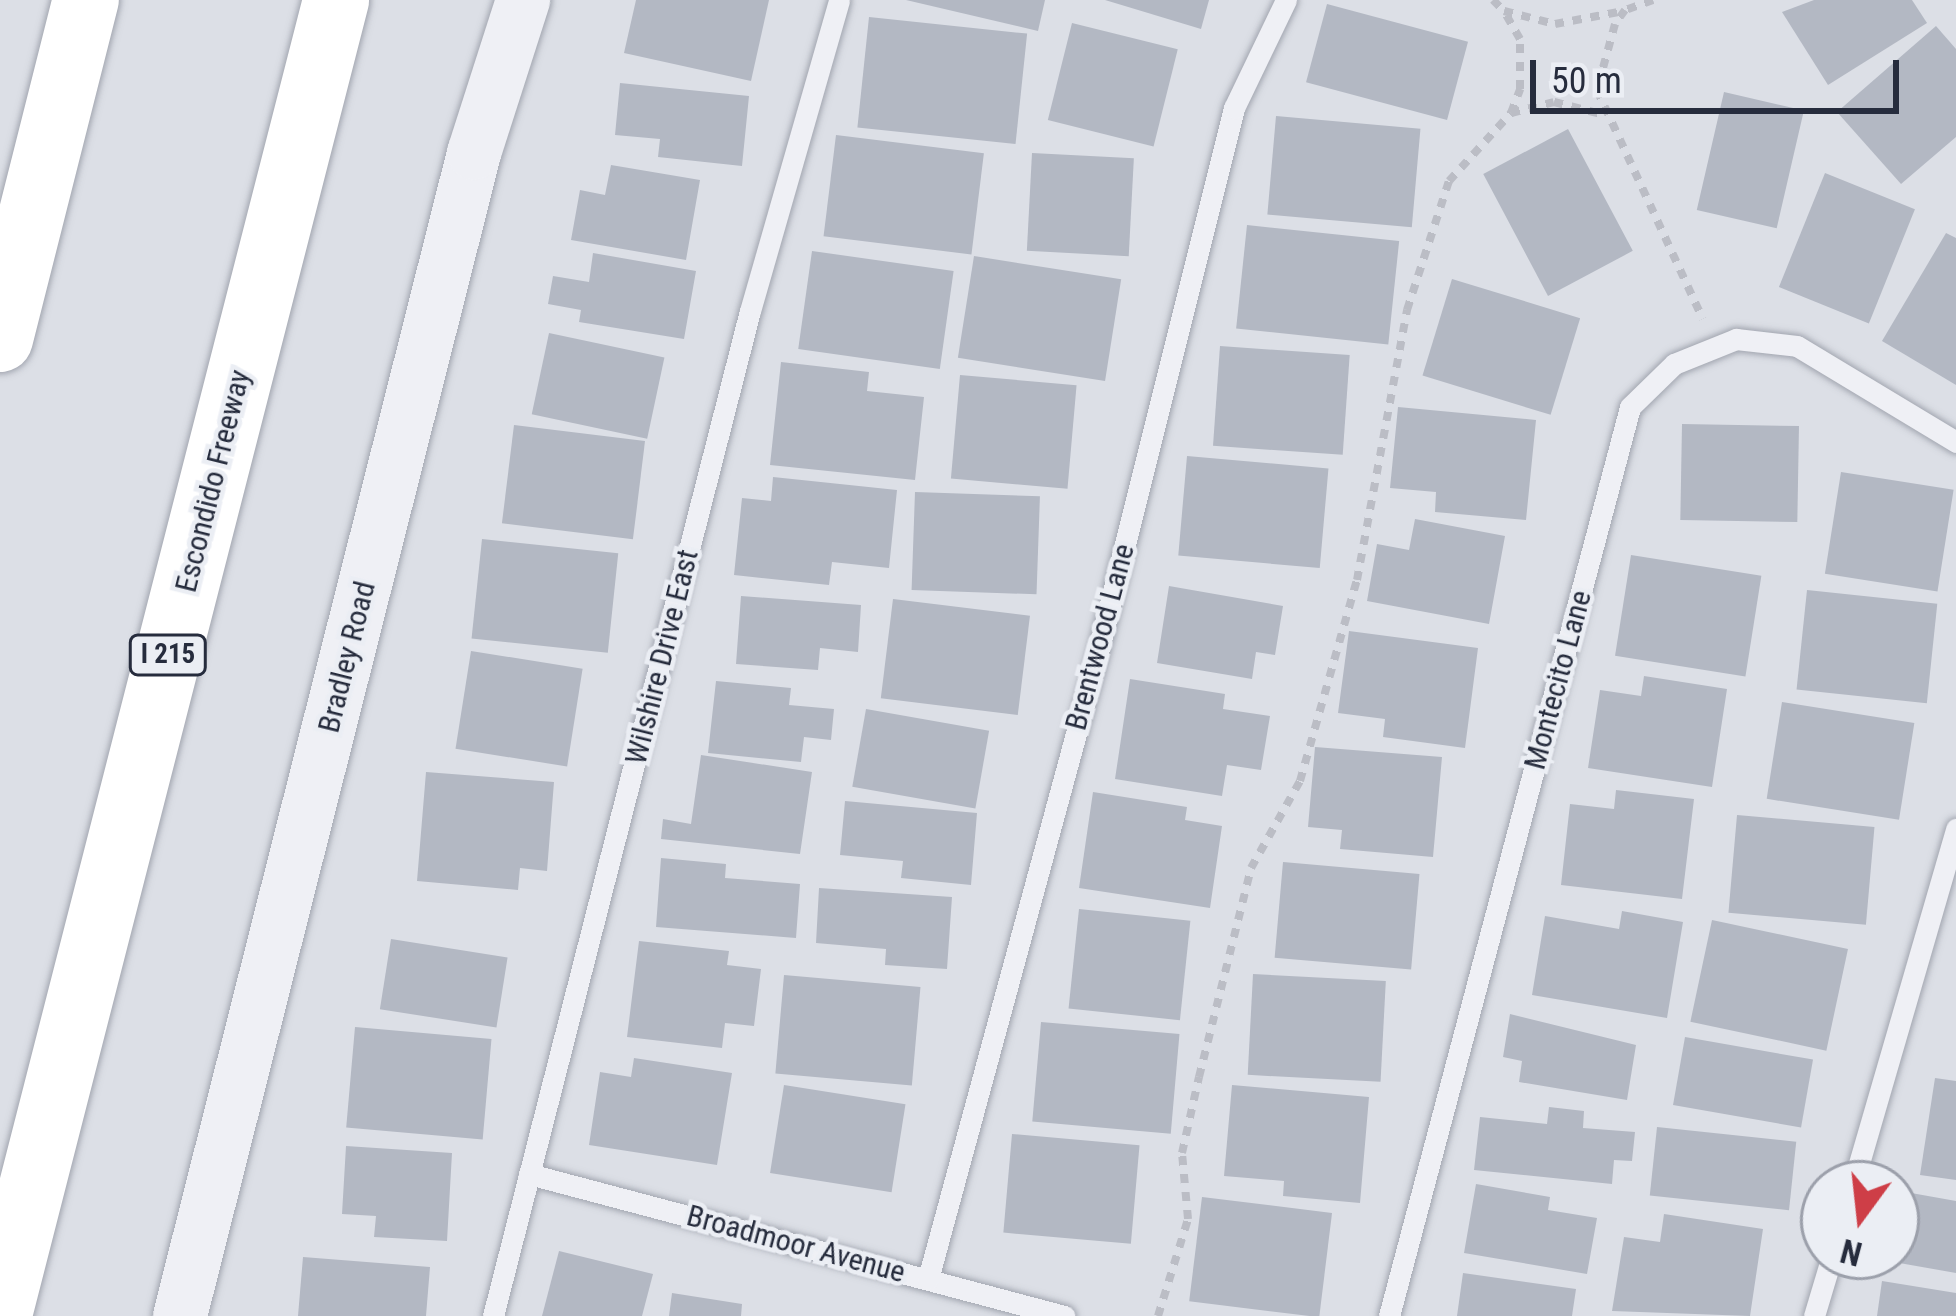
<!DOCTYPE html>
<style>
body{margin:0}
#map{position:relative;width:1956px;height:1316px;overflow:hidden;background:#dcdfe6;font-family:"Roboto Condensed",sans-serif}
div>[style]{position:absolute}
[style*='--x']{left:calc(var(--x)*1px);top:calc(var(--y)*1px);width:calc(var(--w)*1px);rotate:calc(var(--a)*1deg)}
.building>*{inset:0;background:#b3b8c3;transform-origin:0 0}
.path>*{height:8px;margin-top:-4px;transform-origin:0;background:repeating-linear-gradient(90deg,#bbbdc5 0 9px,transparent 0 18px)}
.roads{filter:drop-shadow(0 0 3px #a2a6b0) drop-shadow(0 0 3px #a2a6b0)}
.service>*{height:21px;margin:-10.5px;padding:0 10.5px;transform-origin:10.5px;border-radius:10.5px;background:#eff0f5}
.tertiary>*{height:54px;margin:-27px;padding:0 27px;transform-origin:27px;border-radius:27px;background:#eff0f5}
.motorway>*{height:66px;margin:-33px;padding:0 33px;transform-origin:33px;border-radius:33px;background:#fff}
span{translate:-50% -50%;white-space:nowrap;text-align:center;line-height:1.15;-webkit-text-stroke:9px #ebeef4;paint-order:stroke}
.shield-label span{padding:3px 9px;background:#ebeef4;border:3px solid;border-radius:9px;-webkit-text-stroke-width:0}
.shield-label{font-size:27px;color:#262c3d;font-weight:700}
.street-label{font-size:30px;color:#262c3d}
.north{position:absolute;left:1800px;top:1160px;width:120px;height:120px;box-sizing:border-box;background:#ebeef4;border:3px solid #9ca0ab;border-radius:50%;rotate:195deg;font-size:33px;font-weight:700;line-height:48px;text-align:center;color:#262c3d}
.north::after{content:'';display:block;margin:auto;width:42px;height:54px;background:#ce3e47;clip-path:polygon(50% 0,100% 100%,50% 72%,0 100%)}
.scale{position:absolute;left:1530px;top:60px;width:369px;height:54px;box-sizing:border-box;border:6px solid #262c3d;border-top:0;padding-left:15px;font-size:36px;line-height:42px;white-space:nowrap;color:#262c3d;-webkit-text-stroke:9px #ebeef4;paint-order:stroke}
</style>
<div id="map">
<div class="building">
<div style="clip-path:polygon(636px 0,769px 0,751px 81px,624px 53px)"></div>
<div style="clip-path:polygon(906px 0,1045px 0,1038px 31px)"></div>
<div style="clip-path:polygon(1105px 0,1209px 0,1201px 29px)"></div>
<div style="clip-path:polygon(1814px 0,1912px 0,1927px 23px,1828px 85px,1782px 12px)"></div>
<div style="left:1327px;top:4px;width:146px;height:81px;rotate:15deg"></div>
<div style="left:869px;top:17px;width:159px;height:111px;rotate:6deg"></div>
<div style="left:1072px;top:23px;width:109px;height:100px;rotate:14deg"></div>
<div style="clip-path:polygon(1936px 26px,1956px 49px,1956px 137px,1901px 184px,1837px 112px)"></div>
<div style="clip-path:polygon(620px 83px,749px 96px,742px 166px,658px 157px,660px 139px,615px 135px)"></div>
<div style="left:1724px;top:92px;width:82px;height:121px;rotate:13deg"></div>
<div style="left:1276px;top:116px;width:145px;height:99px;rotate:5deg"></div>
<div style="left:1568px;top:129px;width:138px;height:96px;rotate:62deg"></div>
<div style="left:836px;top:135px;width:149px;height:102px;rotate:7deg"></div>
<div style="left:1032px;top:153px;width:102px;height:98px;rotate:3deg"></div>
<div style="clip-path:polygon(611px 165px,700px 180px,686px 260px,571px 240px,580px 190px,605px 195px)"></div>
<div style="left:1825px;top:173px;width:97px;height:123px;rotate:22deg"></div>
<div style="left:1247px;top:225px;width:153px;height:104px;rotate:6deg"></div>
<div style="clip-path:polygon(1946px 233px,1956px 238px,1956px 385px,1882px 341px)"></div>
<div style="left:812px;top:251px;width:143px;height:99px;rotate:8deg"></div>
<div style="clip-path:polygon(593px 253px,696px 271px,684px 339px,579px 322px,581px 310px,548px 304px,553px 276px,589px 282px)"></div>
<div style="left:974px;top:256px;width:149px;height:103px;rotate:9deg"></div>
<div style="left:1452px;top:279px;width:134px;height:101px;rotate:17deg"></div>
<div style="left:549px;top:333px;width:118px;height:83px;rotate:12deg"></div>
<div style="left:1220px;top:346px;width:130px;height:100px;rotate:4deg"></div>
<div style="clip-path:polygon(781px 362px,869px 372px,867px 391px,924px 397px,915px 480px,770px 465px)"></div>
<div style="left:960px;top:375px;width:117px;height:104px;rotate:5deg"></div>
<div style="clip-path:polygon(1398px 407px,1536px 420px,1526px 520px,1435px 512px,1436px 492px,1390px 488px)"></div>
<div style="left:1682px;top:424px;width:117px;height:96px;rotate:1deg"></div>
<div style="left:514px;top:425px;width:132px;height:99px;rotate:7deg"></div>
<div style="left:1187px;top:456px;width:142px;height:100px;rotate:5deg"></div>
<div style="left:1841px;top:472px;width:114px;height:103px;rotate:9deg"></div>
<div style="clip-path:polygon(773px 477px,897px 490px,889px 568px,832px 562px,829px 585px,734px 575px,742px 498px,771px 501px)"></div>
<div style="left:915px;top:492px;width:125px;height:98px;rotate:2deg"></div>
<div style="clip-path:polygon(1415px 519px,1505px 536px,1489px 624px,1367px 601px,1377px 544px,1409px 550px)"></div>
<div style="left:482px;top:539px;width:137px;height:100px;rotate:6deg"></div>
<div style="left:1631px;top:555px;width:132px;height:102px;rotate:9deg"></div>
<div style="clip-path:polygon(1169px 586px,1283px 606px,1275px 655px,1256px 652px,1252px 679px,1157px 663px)"></div>
<div style="left:1807px;top:590px;width:131px;height:100px;rotate:6deg"></div>
<div style="clip-path:polygon(741px 596px,861px 605px,858px 652px,820px 648px,818px 670px,736px 664px)"></div>
<div style="left:893px;top:599px;width:138px;height:100px;rotate:7deg"></div>
<div style="clip-path:polygon(1349px 631px,1478px 648px,1465px 748px,1383px 737px,1385px 719px,1338px 713px)"></div>
<div style="left:471px;top:651px;width:113px;height:99px;rotate:9deg"></div>
<div style="clip-path:polygon(1644px 676px,1727px 689px,1712px 787px,1588px 768px,1600px 690px,1641px 696px)"></div>
<div style="clip-path:polygon(1130px 679px,1225px 694px,1223px 709px,1270px 716px,1261px 770px,1227px 765px,1222px 796px,1115px 779px)"></div>
<div style="clip-path:polygon(716px 681px,791px 688px,789px 705px,834px 709px,831px 740px,804px 737px,801px 762px,708px 753px)"></div>
<div style="left:1782px;top:702px;width:134px;height:98px;rotate:9deg"></div>
<div style="left:866px;top:709px;width:125px;height:79px;rotate:10deg"></div>
<div style="clip-path:polygon(1315px 747px,1442px 757px,1433px 857px,1340px 849px,1342px 830px,1308px 827px)"></div>
<div style="clip-path:polygon(701px 755px,812px 772px,800px 854px,661px 839px,663px 819px,691px 824px)"></div>
<div style="clip-path:polygon(426px 772px,554px 782px,547px 871px,520px 868px,518px 890px,417px 881px)"></div>
<div style="clip-path:polygon(1616px 790px,1694px 799px,1682px 899px,1561px 885px,1570px 804px,1614px 809px)"></div>
<div style="clip-path:polygon(1093px 792px,1187px 807px,1185px 820px,1222px 826px,1210px 908px,1079px 888px)"></div>
<div style="clip-path:polygon(845px 801px,977px 813px,971px 885px,901px 878px,903px 861px,840px 855px)"></div>
<div style="left:1737px;top:815px;width:138px;height:98px;rotate:5deg"></div>
<div style="clip-path:polygon(661px 858px,726px 864px,725px 878px,800px 884px,796px 938px,656px 927px)"></div>
<div style="left:1283px;top:862px;width:137px;height:96px;rotate:5deg"></div>
<div style="clip-path:polygon(819px 888px,952px 897px,947px 969px,885px 965px,886px 949px,816px 943px)"></div>
<div style="left:1079px;top:909px;width:112px;height:100px;rotate:6deg"></div>
<div style="clip-path:polygon(1622px 911px,1683px 922px,1667px 1018px,1532px 995px,1545px 916px,1619px 929px)"></div>
<div style="left:1712px;top:920px;width:139px;height:104px;rotate:12deg"></div>
<div style="left:391px;top:939px;width:118px;height:71px;rotate:9deg"></div>
<div style="clip-path:polygon(639px 941px,729px 951px,727px 965px,761px 969px,754px 1026px,725px 1023px,722px 1048px,627px 1037px)"></div>
<div style="left:1253px;top:974px;width:133px;height:101px;rotate:3deg"></div>
<div style="left:784px;top:975px;width:137px;height:99px;rotate:5deg"></div>
<div style="clip-path:polygon(1510px 1014px,1636px 1045px,1627px 1100px,1519px 1082px,1522px 1061px,1503px 1057px)"></div>
<div style="left:1041px;top:1022px;width:139px;height:100px;rotate:5deg"></div>
<div style="left:355px;top:1027px;width:137px;height:101px;rotate:5deg"></div>
<div style="left:1685px;top:1037px;width:130px;height:69px;rotate:10deg"></div>
<div style="clip-path:polygon(634px 1058px,732px 1073px,717px 1165px,589px 1145px,600px 1072px,631px 1077px)"></div>
<div style="clip-path:polygon(1935px 1078px,1956px 1081px,1956px 1180px,1920px 1175px)"></div>
<div style="left:784px;top:1085px;width:123px;height:89px;rotate:9deg"></div>
<div style="clip-path:polygon(1232px 1085px,1369px 1097px,1360px 1203px,1283px 1196px,1284px 1181px,1224px 1176px)"></div>
<div style="clip-path:polygon(1549px 1107px,1584px 1111px,1583px 1128px,1635px 1132px,1632px 1161px,1614px 1160px,1612px 1184px,1474px 1170px,1480px 1117px,1547px 1124px)"></div>
<div style="left:1657px;top:1127px;width:140px;height:69px;rotate:6deg"></div>
<div style="left:1012px;top:1134px;width:128px;height:99px;rotate:5deg"></div>
<div style="clip-path:polygon(346px 1146px,452px 1153px,447px 1241px,374px 1237px,376px 1216px,342px 1214px)"></div>
<div style="clip-path:polygon(1476px 1184px,1550px 1197px,1548px 1210px,1597px 1218px,1587px 1274px,1464px 1253px)"></div>
<div style="clip-path:polygon(1900px 1191px,1956px 1201px,1956px 1273px,1888px 1261px,1896px 1256px)"></div>
<div style="left:1202px;top:1197px;width:131px;height:105px;rotate:7deg"></div>
<div style="clip-path:polygon(1664px 1214px,1763px 1229px,1750px 1316px,1612px 1311px,1624px 1237px,1660px 1242px)"></div>
<div style="clip-path:polygon(559px 1251px,653px 1274px,642px 1316px,542px 1316px)"></div>
<div style="clip-path:polygon(303px 1257px,430px 1267px,426px 1316px,298px 1316px)"></div>
<div style="clip-path:polygon(1463px 1273px,1576px 1289px,1572px 1316px,1457px 1316px)"></div>
<div style="clip-path:polygon(1882px 1281px,1956px 1293px,1956px 1316px,1877px 1316px)"></div>
<div style="clip-path:polygon(672px 1293px,742px 1304px,741px 1316px,669px 1316px)"></div>
</div>
<div class="path">
<div style="--x:1493;--y:0;--w:16;--a:45"></div>
<div style="--x:1504;--y:11;--w:53;--a:14.3"></div>
<div style="--x:1555;--y:24;--w:70;--a:-10.7"></div>
<div style="--x:1653;--y:0;--w:30;--a:160"></div>
<div style="--x:1625;--y:10;--w:17;--a:126"></div>
<div style="--x:1615;--y:24;--w:68;--a:105.3"></div>
<div style="--x:1597;--y:90;--w:252;--a:65.2"></div>
<div style="--x:1511;--y:113;--w:44;--a:-14.3"></div>
<div style="--x:1554;--y:102;--w:53;--a:14.3"></div>
<div style="--x:1158;--y:1316;--w:102;--a:-72.8"></div>
<div style="--x:1188;--y:1219;--w:66;--a:-95.2"></div>
<div style="--x:1182;--y:1153;--w:78;--a:-77.4"></div>
<div style="--x:1199;--y:1077;--w:215;--a:-76"></div>
<div style="--x:1251;--y:868;--w:100;--a:-60.6"></div>
<div style="--x:1300;--y:781;--w:209;--a:-74.2"></div>
<div style="--x:1357;--y:580;--w:275;--a:-79.5"></div>
<div style="--x:1407;--y:310;--w:136;--a:-72"></div>
<div style="--x:1449;--y:181;--w:92;--a:-47.6"></div>
<div style="--x:1511;--y:113;--w:26;--a:-69"></div>
<div style="--x:1520;--y:89;--w:50;--a:-90"></div>
<div style="--x:1520;--y:39;--w:32;--a:-120"></div>
</div>
<div class="roads">
<div class="service">
<div style="--x:529;--y:1174;--w:554;--a:14.86"></div>
<div style="--x:1853;--y:1184;--w:370;--a:-73.8"></div>
<div style="--x:928;--y:1279;--w:646;--a:-74.82"></div>
<div style="--x:1097;--y:656;--w:565;--a:-75.96"></div>
<div style="--x:1234;--y:108;--w:120;--a:-64.3"></div>
<div style="--x:493;--y:1316;--w:1037;--a:-75.66"></div>
<div style="--x:750;--y:311;--w:323;--a:-74"></div>
<div style="--x:1389;--y:1316;--w:940;--a:-75.15"></div>
<div style="--x:1630;--y:407;--w:62;--a:-44.3"></div>
<div style="--x:1674;--y:364;--w:67;--a:-22"></div>
<div style="--x:1736;--y:339;--w:61;--a:6.5"></div>
<div style="--x:1797;--y:346;--w:186;--a:31.1"></div>
<div style="--x:1814;--y:1316;--w:63;--a:-73.3"></div>
</div>
<div class="tertiary">
<div style="--x:180;--y:1316;--w:1200;--a:-75.81"></div>
<div style="--x:474;--y:153;--w:161;--a:-72.2"></div>
</div>
<div class="motorway">
<div style="--x:0;--y:339;--w:350;--a:-75.8"></div>
<div style="--x:0;--y:1311;--w:1353;--a:-75.62"></div>
</div>
</div>
<div class="shield-label">
<span style="left:168px;top:655px">I 215</span>
</div>
<div class="street-label">
<span style="left:213px;top:481px;rotate:-76deg">Escondido Freeway</span>
<span style="left:1100px;top:637px;rotate:-75deg">Brentwood Lane</span>
<span style="left:347px;top:657px;rotate:-76deg">Bradley Road</span>
<span style="left:662px;top:657px;rotate:-76deg">Wilshire Drive East</span>
<span style="left:1558px;top:680px;rotate:-75deg">Montecito Lane</span>
<span style="left:796px;top:1244px;rotate:15deg">Broadmoor Avenue</span>
</div>
<div class="north">N</div>
<div class="scale">50 m</div>
</div>
